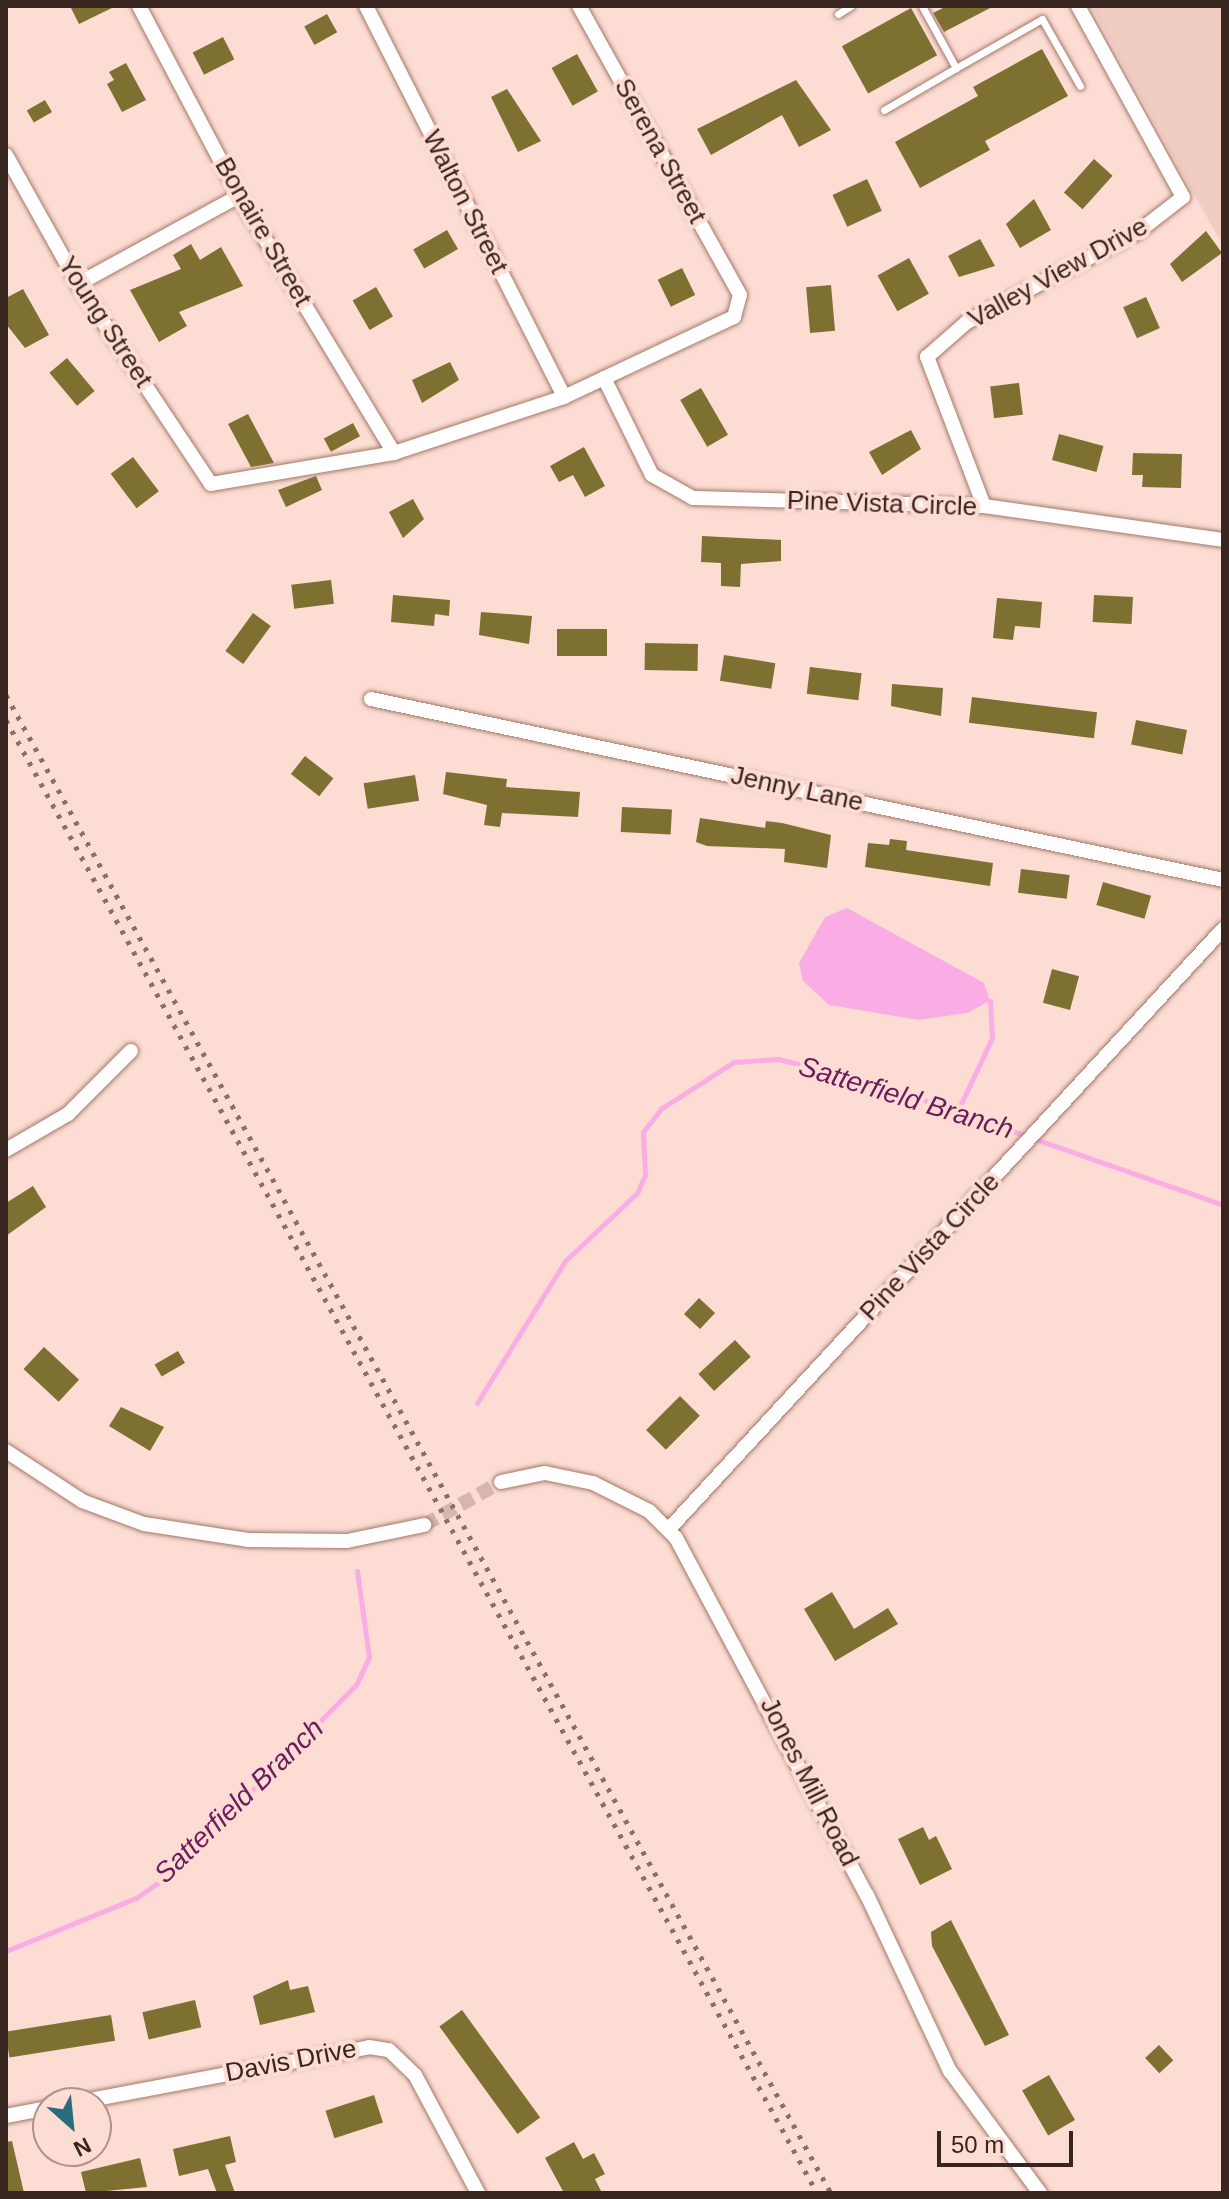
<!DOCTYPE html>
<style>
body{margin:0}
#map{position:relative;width:1229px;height:2199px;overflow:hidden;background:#fcdcd3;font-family:Arial,sans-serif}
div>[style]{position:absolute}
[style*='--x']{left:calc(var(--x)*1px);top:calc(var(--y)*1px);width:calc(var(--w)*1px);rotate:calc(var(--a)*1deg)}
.built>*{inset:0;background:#f0ccc1}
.water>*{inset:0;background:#faade5}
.stream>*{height:5px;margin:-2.5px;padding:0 2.5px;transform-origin:2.5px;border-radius:2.5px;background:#faade5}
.building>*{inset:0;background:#7e7030;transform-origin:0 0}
.minor-tunnel>*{height:14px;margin-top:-7px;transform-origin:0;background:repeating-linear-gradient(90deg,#d5b7af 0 14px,transparent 0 21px)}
.roads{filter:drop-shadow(0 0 2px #a67769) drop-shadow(0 0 2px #a67769)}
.service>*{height:7px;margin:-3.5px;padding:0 3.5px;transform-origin:3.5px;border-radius:3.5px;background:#fff}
.minor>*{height:14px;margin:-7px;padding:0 7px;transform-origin:7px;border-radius:7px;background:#fff}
.rail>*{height:5px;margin-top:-2.5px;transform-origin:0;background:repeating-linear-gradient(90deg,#897069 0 4px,transparent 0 12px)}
span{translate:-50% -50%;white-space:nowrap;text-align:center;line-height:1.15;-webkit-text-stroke:8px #fcdcd3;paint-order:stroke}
.street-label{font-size:26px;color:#392520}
.water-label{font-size:28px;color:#6d1b5d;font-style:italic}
.frame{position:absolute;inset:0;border:8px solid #392520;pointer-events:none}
.north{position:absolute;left:32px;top:2087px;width:80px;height:80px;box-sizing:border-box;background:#fcdcd3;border:2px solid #ae938b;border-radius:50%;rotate:153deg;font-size:22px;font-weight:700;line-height:32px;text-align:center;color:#392520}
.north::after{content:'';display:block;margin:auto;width:28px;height:36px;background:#286c7d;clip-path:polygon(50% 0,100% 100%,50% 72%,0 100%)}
.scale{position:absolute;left:937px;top:2131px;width:136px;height:36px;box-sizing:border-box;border:4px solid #392520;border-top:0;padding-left:10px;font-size:24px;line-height:28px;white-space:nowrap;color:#392520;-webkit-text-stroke:6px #fcdcd3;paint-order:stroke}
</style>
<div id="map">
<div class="built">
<div style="clip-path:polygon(1091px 6px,1223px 6px,1223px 245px,1196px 198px)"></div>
</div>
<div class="water">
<div style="clip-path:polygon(847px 908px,984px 983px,990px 1001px,967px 1013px,918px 1020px,829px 1005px,803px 981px,799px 963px,825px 917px)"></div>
</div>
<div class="stream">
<div style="--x:958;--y:1110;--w:80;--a:-64.7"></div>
<div style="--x:992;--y:1038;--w:37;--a:-93"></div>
<div style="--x:477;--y:1403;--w:167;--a:-58.2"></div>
<div style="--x:565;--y:1261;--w:99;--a:-43.4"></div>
<div style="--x:637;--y:1193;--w:20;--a:-66"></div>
<div style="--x:645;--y:1175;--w:43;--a:-92.7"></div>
<div style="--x:643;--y:1132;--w:31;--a:-52"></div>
<div style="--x:662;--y:1108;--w:85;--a:-32.6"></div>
<div style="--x:734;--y:1062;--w:44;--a:-3.9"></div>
<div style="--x:778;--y:1059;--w:103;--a:14"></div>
<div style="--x:878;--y:1084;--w:366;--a:19.3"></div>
<div style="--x:6;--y:1951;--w:140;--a:-22.2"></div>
<div style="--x:136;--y:1898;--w:40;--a:-34.9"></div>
<div style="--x:169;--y:1875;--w:267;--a:-45.5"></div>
<div style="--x:356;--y:1685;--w:31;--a:-65"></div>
<div style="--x:369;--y:1657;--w:87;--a:-97.9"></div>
</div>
<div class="building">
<div style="clip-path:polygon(70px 6px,116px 6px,79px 24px)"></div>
<div style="clip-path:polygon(947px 6px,994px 6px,944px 32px,933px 13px)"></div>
<div style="left:911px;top:8px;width:54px;height:79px;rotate:61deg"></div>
<div style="left:327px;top:14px;width:21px;height:26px;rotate:61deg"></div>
<div style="left:223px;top:37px;width:25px;height:34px;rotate:63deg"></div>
<div style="clip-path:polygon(1042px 49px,1068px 96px,985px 141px,990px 150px,920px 188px,895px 142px,978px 96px,973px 87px)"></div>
<div style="left:577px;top:54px;width:43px;height:29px;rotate:61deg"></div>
<div style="clip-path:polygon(126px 63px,146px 100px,122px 112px,107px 84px,114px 80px,109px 72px)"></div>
<div style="clip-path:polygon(796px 80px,831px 130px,799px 147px,782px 115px,711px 155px,697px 129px)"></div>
<div style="clip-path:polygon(507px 89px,541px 141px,518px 152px,491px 97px)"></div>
<div style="left:45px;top:100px;width:14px;height:21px;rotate:60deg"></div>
<div style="left:1094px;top:159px;width:25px;height:45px;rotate:42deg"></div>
<div style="left:867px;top:179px;width:35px;height:38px;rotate:65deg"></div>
<div style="clip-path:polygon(1034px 199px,1051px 230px,1020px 248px,1006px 224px)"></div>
<div style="left:447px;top:230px;width:22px;height:39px;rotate:60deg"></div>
<div style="clip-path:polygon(1206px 231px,1222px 253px,1182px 282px,1170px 264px)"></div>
<div style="clip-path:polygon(980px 239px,995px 266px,959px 277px,948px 256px)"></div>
<div style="clip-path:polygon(191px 244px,200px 260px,221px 247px,243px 286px,179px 312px,187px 326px,159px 342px,130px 290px,181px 269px,173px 255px)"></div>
<div style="left:909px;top:258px;width:41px;height:36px;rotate:61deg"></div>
<div style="left:682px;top:268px;width:30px;height:27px;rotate:64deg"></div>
<div style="left:831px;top:285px;width:46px;height:25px;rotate:85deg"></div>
<div style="left:376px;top:287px;width:34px;height:27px;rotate:60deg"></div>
<div style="clip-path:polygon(23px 289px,49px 335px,25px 348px,6px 324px,6px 298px)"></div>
<div style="left:1146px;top:297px;width:34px;height:25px;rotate:66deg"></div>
<div style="left:67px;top:358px;width:43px;height:23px;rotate:50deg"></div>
<div style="clip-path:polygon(450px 362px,459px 380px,422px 403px,412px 380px)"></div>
<div style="left:1019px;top:383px;width:32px;height:29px;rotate:83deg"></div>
<div style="left:701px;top:388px;width:54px;height:24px;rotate:60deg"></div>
<div style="clip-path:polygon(248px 414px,274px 463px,251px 467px,228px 424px)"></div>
<div style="left:353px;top:423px;width:15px;height:33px;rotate:62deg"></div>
<div style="clip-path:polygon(911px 430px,921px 449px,882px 475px,869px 452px)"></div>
<div style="left:1059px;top:434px;width:46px;height:27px;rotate:15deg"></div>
<div style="clip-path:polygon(584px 447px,605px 486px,585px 497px,573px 475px,559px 482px,550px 466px)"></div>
<div style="clip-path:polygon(1133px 453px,1182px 454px,1181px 488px,1142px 487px,1143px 475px,1132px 475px)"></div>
<div style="left:133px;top:457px;width:43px;height:28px;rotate:53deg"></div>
<div style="clip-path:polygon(316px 476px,322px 490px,286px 507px,278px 490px)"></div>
<div style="clip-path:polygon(413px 499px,424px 519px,403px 538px,389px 512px)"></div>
<div style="clip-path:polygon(702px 536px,781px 540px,781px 561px,741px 564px,740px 587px,721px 586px,721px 563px,701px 562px)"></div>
<div style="left:331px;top:580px;width:24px;height:40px;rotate:83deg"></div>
<div style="clip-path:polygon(393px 595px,450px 600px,449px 616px,435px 614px,434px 626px,391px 622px)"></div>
<div style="left:1094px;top:595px;width:39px;height:27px;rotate:3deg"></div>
<div style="clip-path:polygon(997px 598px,1042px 602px,1040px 628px,1015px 626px,1013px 640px,993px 638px)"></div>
<div style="clip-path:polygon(481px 612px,532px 616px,529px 644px,479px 635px)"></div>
<div style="left:253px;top:613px;width:22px;height:47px;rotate:36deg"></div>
<div style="left:557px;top:629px;width:50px;height:27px"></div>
<div style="left:645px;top:643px;width:53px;height:27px;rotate:1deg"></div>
<div style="left:724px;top:655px;width:52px;height:26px;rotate:9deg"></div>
<div style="left:810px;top:667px;width:52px;height:27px;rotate:7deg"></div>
<div style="clip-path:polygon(892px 684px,943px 688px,941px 716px,891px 706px)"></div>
<div style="left:972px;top:697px;width:126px;height:26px;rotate:7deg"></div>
<div style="left:1136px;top:720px;width:52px;height:25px;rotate:11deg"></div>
<div style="left:305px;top:756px;width:36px;height:23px;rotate:38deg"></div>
<div style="clip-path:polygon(446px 772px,507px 779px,506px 787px,580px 792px,578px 817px,502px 813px,500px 827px,484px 825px,487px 805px,443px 794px)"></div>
<div style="left:415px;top:775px;width:26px;height:52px;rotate:81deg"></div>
<div style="left:622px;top:807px;width:50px;height:25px;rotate:3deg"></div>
<div style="clip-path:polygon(700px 818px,765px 828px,766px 821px,782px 823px,831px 835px,827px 868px,784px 862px,785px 849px,707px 846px,696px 842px)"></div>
<div style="clip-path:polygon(890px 839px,907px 841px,906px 850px,993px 863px,990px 886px,865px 867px,868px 843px,889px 845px)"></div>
<div style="left:1021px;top:869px;width:49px;height:24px;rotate:7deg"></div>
<div style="left:1103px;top:882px;width:50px;height:24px;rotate:16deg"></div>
<div style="left:1052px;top:969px;width:28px;height:35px;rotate:15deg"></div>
<div style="clip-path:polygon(33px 1186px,46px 1207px,6px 1236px,6px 1203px)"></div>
<div style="left:699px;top:1298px;width:22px;height:22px;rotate:43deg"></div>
<div style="left:735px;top:1340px;width:23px;height:50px;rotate:47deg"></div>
<div style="left:44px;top:1347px;width:48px;height:30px;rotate:43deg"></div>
<div style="left:178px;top:1351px;width:14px;height:27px;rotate:60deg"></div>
<div style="left:680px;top:1396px;width:28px;height:48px;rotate:45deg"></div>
<div style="clip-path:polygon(121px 1407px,164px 1427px,150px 1451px,109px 1426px)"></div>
<div style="clip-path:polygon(832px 1592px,854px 1629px,888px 1608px,898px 1624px,835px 1661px,804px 1609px)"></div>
<div style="clip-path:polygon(923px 1827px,929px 1840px,936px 1836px,952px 1869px,920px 1885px,898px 1839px)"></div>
<div style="clip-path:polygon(951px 1920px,1009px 2035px,985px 2046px,932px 1946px,931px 1932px)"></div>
<div style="clip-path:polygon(288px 1980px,290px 1990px,308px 1986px,315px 2012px,260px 2025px,253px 1996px)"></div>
<div style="left:195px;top:2000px;width:28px;height:54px;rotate:77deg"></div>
<div style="left:462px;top:2010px;width:133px;height:28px;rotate:54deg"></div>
<div style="left:111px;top:2015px;width:26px;height:107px;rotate:81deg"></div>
<div style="left:1159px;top:2045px;width:21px;height:19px;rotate:47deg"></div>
<div style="left:1049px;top:2075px;width:52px;height:31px;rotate:60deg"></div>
<div style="left:374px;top:2095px;width:29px;height:51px;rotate:72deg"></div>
<div style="clip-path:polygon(230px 2136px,236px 2162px,225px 2165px,235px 2193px,217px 2193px,208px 2169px,179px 2176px,173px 2149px)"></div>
<div style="clip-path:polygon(12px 2141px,24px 2193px,6px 2193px,6px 2142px)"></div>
<div style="clip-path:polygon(574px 2142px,583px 2159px,594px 2153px,605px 2174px,595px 2179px,602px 2193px,564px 2193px,545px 2158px)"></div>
<div style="clip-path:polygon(140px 2158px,147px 2187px,86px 2193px,81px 2172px)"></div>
</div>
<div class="minor-tunnel">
<div style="--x:424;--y:1525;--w:88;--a:-29.2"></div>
</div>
<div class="roads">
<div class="service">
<div style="--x:922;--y:6;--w:71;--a:61.3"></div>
<div style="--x:956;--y:68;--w:99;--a:-29.7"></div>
<div style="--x:1042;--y:19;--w:77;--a:60.4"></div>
<div style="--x:838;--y:14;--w:15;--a:-32"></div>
<div style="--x:884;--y:110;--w:83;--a:-30.3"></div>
</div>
<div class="minor">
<div style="--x:139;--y:6;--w:215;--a:62.2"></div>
<div style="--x:239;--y:196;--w:300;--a:58.9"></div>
<div style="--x:366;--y:6;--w:438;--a:63.1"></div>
<div style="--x:6;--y:155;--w:148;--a:60.8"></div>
<div style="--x:78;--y:284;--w:240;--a:56.4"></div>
<div style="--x:211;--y:484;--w:186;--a:-9.6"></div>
<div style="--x:394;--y:453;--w:179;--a:-18.2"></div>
<div style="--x:564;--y:397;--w:188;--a:-25.2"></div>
<div style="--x:734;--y:317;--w:23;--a:-75"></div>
<div style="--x:740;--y:295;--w:331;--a:-119.1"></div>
<div style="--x:78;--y:284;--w:183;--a:-28.7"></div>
<div style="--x:604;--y:378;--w:108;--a:63.7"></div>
<div style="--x:652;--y:475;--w:47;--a:29.3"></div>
<div style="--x:693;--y:498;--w:291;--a:1.6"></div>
<div style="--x:984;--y:506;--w:241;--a:8.1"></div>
<div style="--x:984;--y:506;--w:160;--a:-110.9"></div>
<div style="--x:927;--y:357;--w:53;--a:-41.2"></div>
<div style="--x:967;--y:322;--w:193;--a:-27.8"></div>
<div style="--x:1138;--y:232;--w:57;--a:-37.9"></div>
<div style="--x:1183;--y:197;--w:218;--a:-118.8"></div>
<div style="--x:371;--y:699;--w:871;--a:11.99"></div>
<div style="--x:6;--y:1150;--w:72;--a:-30.1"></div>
<div style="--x:68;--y:1114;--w:89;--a:-45"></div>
<div style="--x:6;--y:1451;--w:91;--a:33.3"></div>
<div style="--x:82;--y:1501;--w:66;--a:20.4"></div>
<div style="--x:144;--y:1524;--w:105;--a:8.7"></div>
<div style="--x:248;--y:1540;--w:99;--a:0.6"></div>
<div style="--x:347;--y:1541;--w:79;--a:-11.7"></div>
<div style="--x:501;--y:1482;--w:45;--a:-11.6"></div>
<div style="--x:545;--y:1473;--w:49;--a:11.8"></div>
<div style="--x:593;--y:1483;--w:63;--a:26.6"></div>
<div style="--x:649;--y:1511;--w:38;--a:45"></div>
<div style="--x:676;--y:1538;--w:405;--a:61.9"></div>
<div style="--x:867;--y:1895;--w:195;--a:64.8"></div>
<div style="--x:950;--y:2071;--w:152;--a:53.6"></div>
<div style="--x:669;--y:1529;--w:817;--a:-47.28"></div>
<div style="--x:74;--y:2103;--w:300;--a:-10.7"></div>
<div style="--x:369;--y:2047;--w:20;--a:9"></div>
<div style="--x:389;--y:2050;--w:36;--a:44"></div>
<div style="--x:415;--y:2075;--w:134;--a:61.9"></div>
<div style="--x:6;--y:2116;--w:43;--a:-10.8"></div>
</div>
</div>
<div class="rail">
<div style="--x:6;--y:695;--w:1710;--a:61.16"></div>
<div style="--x:6;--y:720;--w:1682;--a:61.16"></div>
</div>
<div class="street-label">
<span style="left:660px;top:151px;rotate:61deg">Serena Street</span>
<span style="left:465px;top:202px;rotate:63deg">Walton Street</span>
<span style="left:263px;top:232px;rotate:60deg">Bonaire Street</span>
<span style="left:1058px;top:273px;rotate:-29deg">Valley View Drive</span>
<span style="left:105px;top:322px;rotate:57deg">Young Street</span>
<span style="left:882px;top:504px;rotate:2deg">Pine Vista Circle</span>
<span style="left:797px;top:789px;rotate:12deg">Jenny Lane</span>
<span style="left:930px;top:1247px;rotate:-47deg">Pine Vista Circle</span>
<span style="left:809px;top:1782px;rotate:63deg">Jones Mill Road</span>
<span style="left:291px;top:2061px;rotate:-11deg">Davis Drive</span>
</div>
<div class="water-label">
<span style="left:906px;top:1098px;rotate:17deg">Satterfield Branch</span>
<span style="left:239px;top:1801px;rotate:-44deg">Satterfield Branch</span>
</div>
<div class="frame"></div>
<div class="north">N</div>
<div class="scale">50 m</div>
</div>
